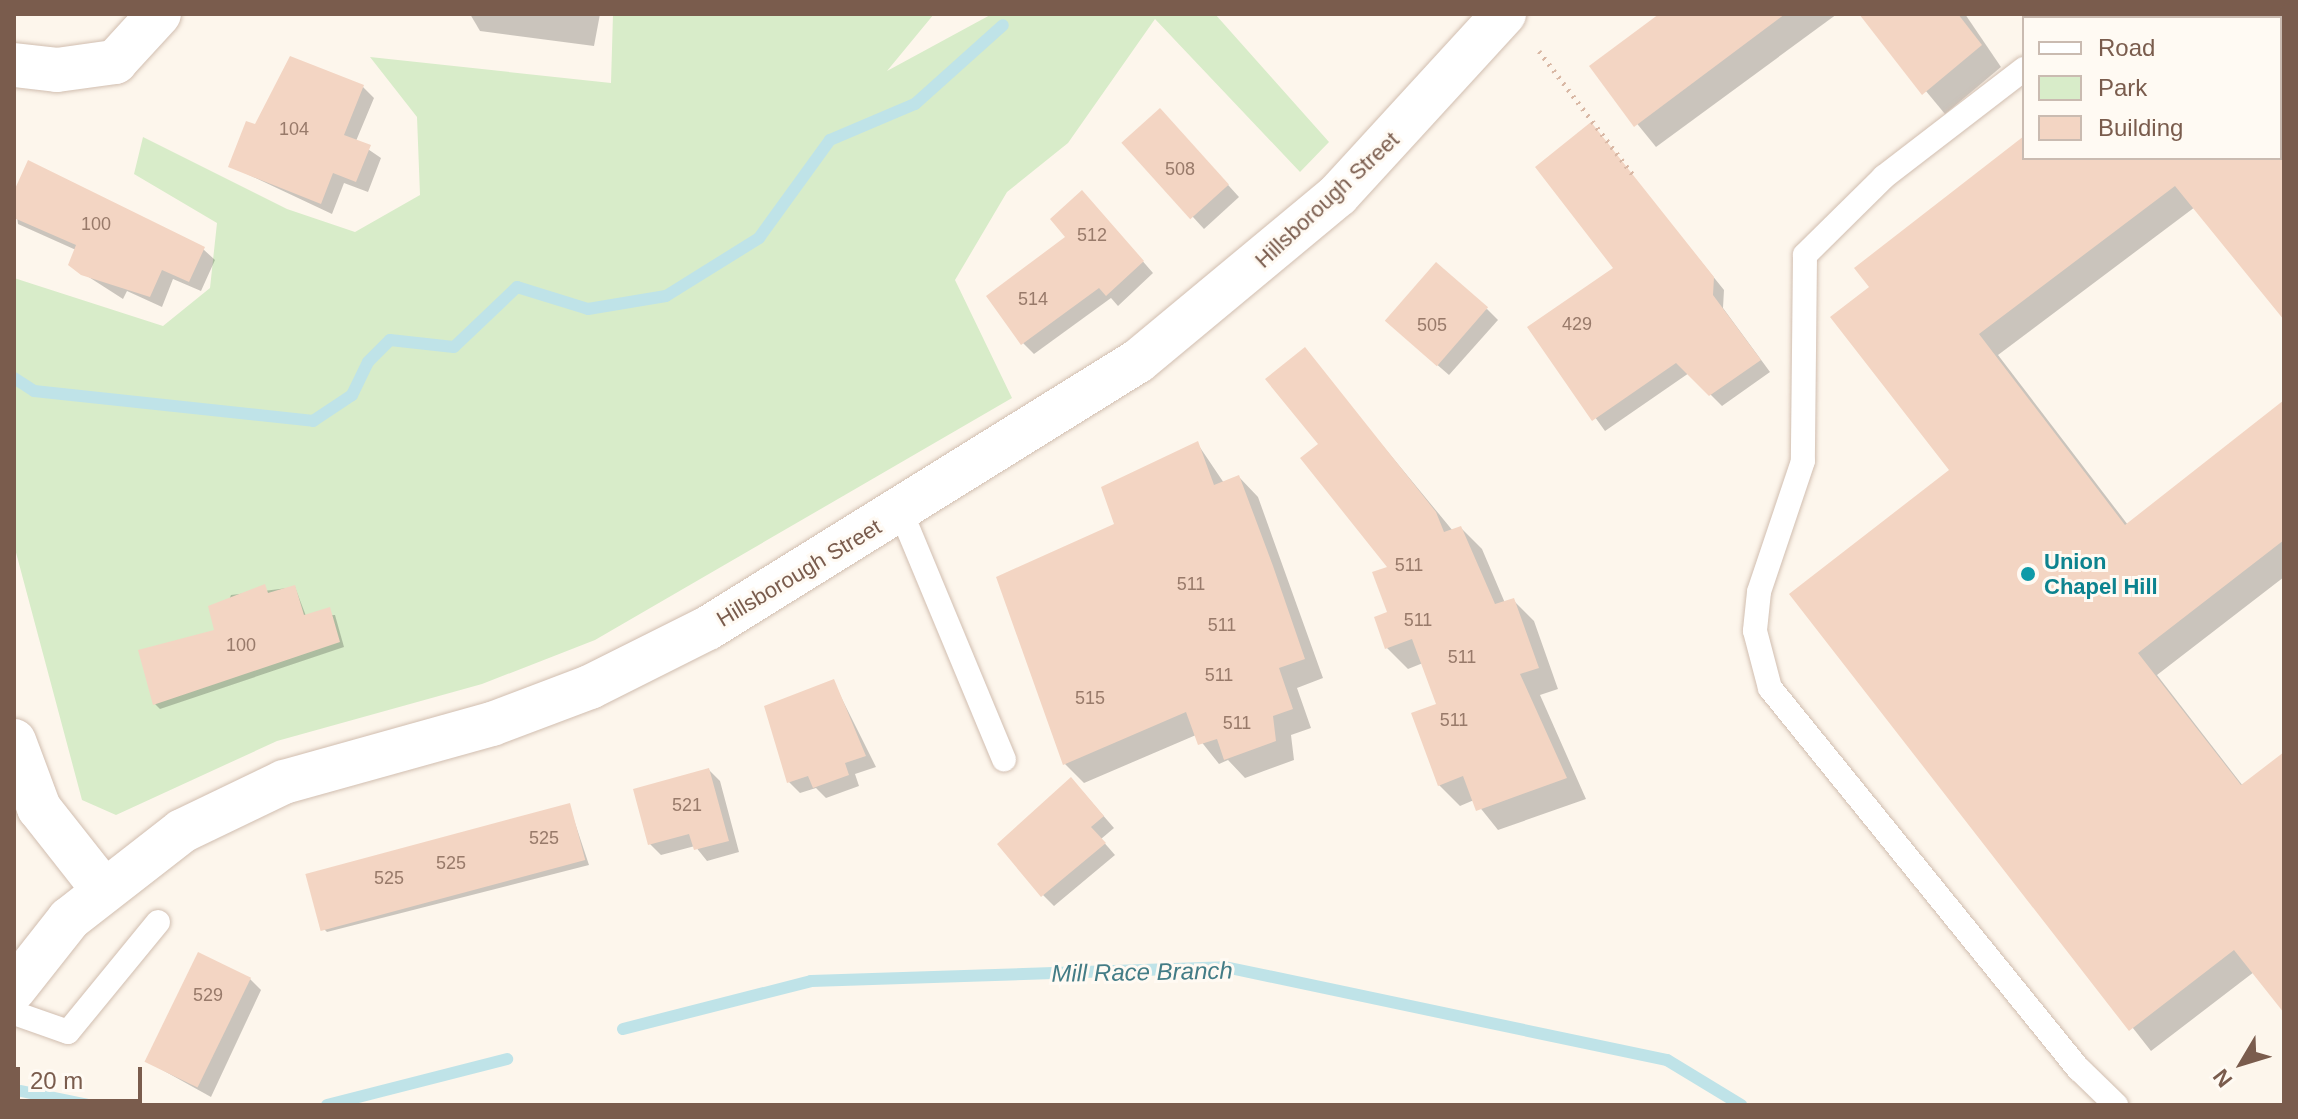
<!DOCTYPE html>
<style>
body{margin:0}
#map{position:relative;width:2298px;height:1119px;overflow:hidden;background:#fdf6ec;font-family:Arial,sans-serif}
div>[style]{position:absolute}
[style*='--x']{left:calc(var(--x)*1px);top:calc(var(--y)*1px);width:calc(var(--w)*1px);rotate:calc(var(--a)*1deg)}
.green>*{inset:0;background:#d8ecc9}
.shadow>*{inset:0;background:#0003}
.stream>*{height:12px;margin:-6px;padding:0 6px;transform-origin:6px;border-radius:6px;background:#bfe3e8}
.building>*{inset:0;background:#f3d5c3;transform-origin:0 0}
.path>*{height:5px;margin-top:-2.5px;transform-origin:0;background:repeating-linear-gradient(90deg,#d9b8a5 0 2px,transparent 0 8px)}
.roads{filter:drop-shadow(0 0 2px #d1beb0) drop-shadow(0 0 2px #d1beb0)}
.lane>*{height:24px;margin:-12px;padding:0 12px;transform-origin:12px;border-radius:12px;background:#fff}
.street>*{height:44px;margin:-22px;padding:0 22px;transform-origin:22px;border-radius:22px;background:#fff}
.secondary>*{height:44px;margin:-22px;padding:0 22px;transform-origin:22px;border-radius:22px;background:#fff}
.dots>*{width:22px;height:22px;translate:-50% -50%;box-sizing:border-box;border:4px solid #fffaf3;border-radius:50%}
span{translate:-50% -50%;white-space:nowrap;text-align:center;line-height:1.15;-webkit-text-stroke:6px #fffaf3;paint-order:stroke}
.number-label{font-size:18px;color:#987a6a}
.number-label span{-webkit-text-stroke-width:0}
.street-label{font-size:22px;color:#7a5c4d}
.culture-label{font-size:22px;color:#0d838f;font-weight:700}
.left{translate:0 -50%;text-align:left}
.water-label{font-size:24px;color:#437c86;font-style:italic}
.frame{position:absolute;inset:0;border:16px solid #7a5c4d;pointer-events:none}
.legend{position:absolute;left:2022px;top:16px;width:260px;height:144px;box-sizing:border-box;background:#fffaf3;border:2px solid #cabbb1;margin:0;padding:10px 14px;list-style:none;font-size:24px;color:#7a5c4d}
.legend li{display:flex;align-items:center;gap:16px;height:40px}
.legend b{width:40px;border:2px solid #cabbb1}
.north{position:absolute;left:2202px;top:1023px;width:80px;height:80px;-webkit-text-stroke:6px #fffaf3;paint-order:stroke;rotate:232deg;font-size:22px;font-weight:700;line-height:32px;text-align:center;color:#7a5c4d}
.north::after{content:'';display:block;margin:auto;width:28px;height:36px;background:#7a5c4d;clip-path:polygon(50% 0,100% 100%,50% 72%,0 100%)}
.scale{position:absolute;left:16px;top:1067px;width:126px;height:36px;box-sizing:border-box;border:4px solid #7a5c4d;border-top:0;padding-left:10px;font-size:24px;line-height:28px;white-space:nowrap;color:#7a5c4d;-webkit-text-stroke:6px #fffaf3;paint-order:stroke}
</style>
<div id="map">
<div class="green">
<div style="clip-path:polygon(613px 14px,934px 14px,887px 71px,992px 14px,1215px 14px,1329px 142px,1300px 172px,1155px 19px,1068px 143px,1007px 192px,955px 280px,1012px 398px,595px 640px,482px 684px,277px 741px,116px 815px,82px 800px,14px 545px,14px 278px,163px 326px,210px 288px,217px 223px,134px 174px,143px 137px,287px 209px,355px 232px,420px 195px,417px 117px,370px 57px,611px 83px)"></div>
</div>
<div class="shadow">
<div style="clip-path:polygon(470px 14px,600px 14px,594px 46px,480px 31px)"></div>
<div style="clip-path:polygon(1662px 14px,1837px 14px,1656px 147px,1591px 67px)"></div>
<div style="clip-path:polygon(1862px 14px,1965px 14px,2001px 67px,1945px 114px)"></div>
<div style="clip-path:polygon(2185px 14px,2209px 14px,2213px 18px,2179px 18px)"></div>
<div style="clip-path:polygon(363px 87px,374px 98px,356px 141px,381px 158px,368px 192px,344px 183px,332px 214px,230px 166px,256px 127px)"></div>
<div style="clip-path:polygon(2280px 102px,2284px 317px,2195px 207px,1998px 355px,2128px 525px,2284px 402px,2284px 577px,2157px 675px,2243px 786px,2284px 754px,2284px 1010px,2254px 972px,2151px 1051px,1792px 594px,1952px 471px,1872px 287px,2024px 138px,2024px 158px,2280px 158px)"></div>
<div style="clip-path:polygon(1171px 122px,1239px 197px,1204px 229px,1125px 143px)"></div>
<div style="clip-path:polygon(1591px 125px,1724px 290px,1723px 308px,1770px 372px,1722px 406px,1689px 373px,1605px 431px,1530px 327px,1616px 268px)"></div>
<div style="clip-path:polygon(14px 196px,203px 249px,215px 260px,201px 291px,173px 279px,162px 307px,127px 291px,123px 299px,70px 265px,76px 250px,18px 224px)"></div>
<div style="clip-path:polygon(1093px 204px,1153px 273px,1118px 306px,1111px 298px,1034px 354px,1023px 343px,1068px 238px)"></div>
<div style="clip-path:polygon(1487px 309px,1498px 320px,1449px 375px,1398px 331px)"></div>
<div style="clip-path:polygon(1304px 350px,1453px 531px,1461px 528px,1482px 549px,1505px 603px,1513px 600px,1534px 621px,1558px 689px,1540px 695px,1586px 799px,1498px 830px,1474px 800px,1460px 806px,1439px 785px,1439px 705px,1423px 663px,1408px 669px,1387px 648px,1390px 568px,1320px 444px)"></div>
<div style="clip-path:polygon(1197px 443px,1224px 483px,1239px 477px,1258px 497px,1323px 678px,1297px 688px,1311px 728px,1291px 735px,1294px 760px,1245px 778px,1228px 760px,1219px 764px,1196px 735px,1084px 783px,1065px 764px,1117px 525px)"></div>
<div style="clip-path:polygon(295px 587px,306px 616px,335px 615px,344px 647px,160px 709px,155px 704px,217px 631px,231px 595px)"></div>
<div style="clip-path:polygon(833px 681px,876px 767px,855px 774px,859px 786px,826px 798px,816px 788px,800px 793px,789px 782px)"></div>
<div style="clip-path:polygon(709px 770px,720px 781px,739px 852px,707px 861px,695px 846px,661px 855px,650px 844px)"></div>
<div style="clip-path:polygon(1082px 791px,1114px 828px,1101px 839px,1115px 855px,1054px 906px,1043px 895px)"></div>
<div style="clip-path:polygon(569px 805px,589px 865px,327px 932px,322px 927px)"></div>
<div style="clip-path:polygon(250px 979px,261px 990px,211px 1097px,148px 1062px)"></div>
</div>
<div class="stream">
<div style="--x:14;--y:378;--w:24;--a:33"></div>
<div style="--x:34;--y:391;--w:281;--a:6.1"></div>
<div style="--x:313;--y:421;--w:47;--a:-33.7"></div>
<div style="--x:352;--y:395;--w:37;--a:-64"></div>
<div style="--x:368;--y:362;--w:31;--a:-45"></div>
<div style="--x:390;--y:340;--w:64;--a:6.2"></div>
<div style="--x:454;--y:347;--w:87;--a:-43.6"></div>
<div style="--x:517;--y:287;--w:74;--a:17.2"></div>
<div style="--x:588;--y:309;--w:79;--a:-9.5"></div>
<div style="--x:666;--y:296;--w:110;--a:-31.9"></div>
<div style="--x:759;--y:238;--w:121;--a:-54.1"></div>
<div style="--x:830;--y:140;--w:92;--a:-23"></div>
<div style="--x:915;--y:104;--w:118;--a:-41.9"></div>
<div style="--x:623;--y:1029;--w:194;--a:-14.3"></div>
<div style="--x:811;--y:981;--w:414;--a:-1.9"></div>
<div style="--x:1225;--y:967;--w:452;--a:11.9"></div>
<div style="--x:1667;--y:1060;--w:87;--a:31.3"></div>
<div style="--x:21;--y:1091;--w:68;--a:11.8"></div>
<div style="--x:327;--y:1105;--w:186;--a:-14.3"></div>
</div>
<div class="building">
<div style="clip-path:polygon(1659px 14px,1785px 14px,1634px 127px,1589px 66px)"></div>
<div style="clip-path:polygon(1859px 14px,1958px 14px,1982px 45px,1922px 95px)"></div>
<div style="clip-path:polygon(290px 56px,364px 85px,344px 135px,371px 145px,356px 182px,333px 173px,321px 204px,228px 167px,246px 121px,255px 124px)"></div>
<div style="left:1160px;top:108px;width:103px;height:52px;rotate:48deg"></div>
<div style="clip-path:polygon(1591px 122px,1714px 277px,1713px 295px,1761px 360px,1709px 396px,1676px 363px,1592px 421px,1527px 327px,1613px 268px,1535px 167px)"></div>
<div style="clip-path:polygon(2024px 136px,2024px 158px,2284px 158px,2284px 320px,2175px 186px,1979px 334px,2125px 525px,2284px 400px,2284px 540px,2138px 653px,2241px 785px,2284px 752px,2284px 1013px,2234px 950px,2129px 1031px,1789px 594px,1949px 470px,1830px 317px,1869px 287px,1854px 268px)"></div>
<div style="clip-path:polygon(28px 160px,205px 247px,189px 282px,162px 270px,150px 297px,81px 275px,68px 265px,76px 245px,14px 218px,14px 191px)"></div>
<div style="clip-path:polygon(1082px 190px,1144px 261px,1106px 296px,1099px 288px,1021px 345px,986px 296px,1065px 237px,1050px 219px)"></div>
<div style="left:1436px;top:262px;width:69px;height:78px;rotate:41deg"></div>
<div style="clip-path:polygon(1305px 347px,1436px 512px,1444px 532px,1461px 526px,1495px 604px,1514px 598px,1539px 668px,1520px 674px,1567px 778px,1476px 811px,1463px 776px,1438px 786px,1411px 713px,1436px 704px,1412px 639px,1385px 649px,1374px 617px,1387px 612px,1372px 572px,1387px 567px,1300px 458px,1318px 444px,1265px 379px)"></div>
<div style="clip-path:polygon(1198px 441px,1214px 485px,1239px 475px,1273px 566px,1305px 659px,1279px 668px,1293px 709px,1273px 716px,1276px 741px,1224px 760px,1217px 739px,1198px 745px,1186px 712px,1063px 765px,996px 577px,1114px 524px,1101px 487px)"></div>
<div style="clip-path:polygon(265px 584px,268px 593px,295px 585px,304px 615px,330px 607px,340px 642px,153px 705px,138px 650px,214px 630px,208px 606px)"></div>
<div style="clip-path:polygon(834px 679px,866px 756px,845px 763px,849px 775px,813px 788px,808px 776px,787px 783px,764px 706px)"></div>
<div style="clip-path:polygon(709px 768px,729px 841px,694px 850px,689px 834px,648px 845px,633px 789px)"></div>
<div style="clip-path:polygon(1071px 777px,1104px 816px,1091px 827px,1106px 843px,1041px 897px,997px 844px)"></div>
<div style="left:570px;top:803px;width:59px;height:274px;rotate:75deg"></div>
<div style="left:198px;top:952px;width:59px;height:122px;rotate:26deg"></div>
</div>
<div class="path">
<div style="--x:1539;--y:51;--w:156;--a:52.8"></div>
</div>
<div class="roads">
<div class="lane">
<div style="--x:2040;--y:14;--w:5;--a:53"></div>
<div style="--x:2024;--y:69;--w:177;--a:142.4"></div>
<div style="--x:1884;--y:177;--w:111;--a:135.4"></div>
<div style="--x:1805;--y:255;--w:206;--a:90.6"></div>
<div style="--x:1803;--y:461;--w:138;--a:108.6"></div>
<div style="--x:1759;--y:592;--w:39;--a:96"></div>
<div style="--x:1755;--y:631;--w:59;--a:75.3"></div>
<div style="--x:1770;--y:688;--w:491;--a:51"></div>
<div style="--x:2079;--y:1069;--w:52;--a:44.2"></div>
<div style="--x:901;--y:512;--w:268;--a:67.4"></div>
<div style="--x:14;--y:1013;--w:57;--a:19.4"></div>
<div style="--x:68;--y:1032;--w:142;--a:-50.7"></div>
</div>
<div class="street">
<div style="--x:14;--y:65;--w:43;--a:6.6"></div>
<div style="--x:57;--y:70;--w:59;--a:-7.9"></div>
<div style="--x:115;--y:62;--w:65;--a:-47.5"></div>
<div style="--x:14;--y:741;--w:72;--a:69.5"></div>
<div style="--x:39;--y:808;--w:102;--a:51.8"></div>
</div>
<div class="secondary">
<div style="--x:14;--y:989;--w:89;--a:-51.8"></div>
<div style="--x:69;--y:919;--w:143;--a:-37.9"></div>
<div style="--x:182;--y:831;--w:113;--a:-25.7"></div>
<div style="--x:284;--y:782;--w:216;--a:-15.6"></div>
<div style="--x:492;--y:724;--w:105;--a:-20.7"></div>
<div style="--x:590;--y:687;--w:132;--a:-26.6"></div>
<div style="--x:708;--y:628;--w:506;--a:-31.84"></div>
<div style="--x:1138;--y:361;--w:260;--a:-39.7"></div>
<div style="--x:1338;--y:195;--w:246;--a:-47.5"></div>
</div>
</div>
<div class="dots">
<div style="left:2028px;top:574px;background:#0f9aa8"></div>
</div>
<div class="number-label">
<span style="left:294px;top:129px">104</span>
<span style="left:1180px;top:169px">508</span>
<span style="left:96px;top:224px">100</span>
<span style="left:1092px;top:235px">512</span>
<span style="left:1033px;top:299px">514</span>
<span style="left:1577px;top:324px">429</span>
<span style="left:1432px;top:325px">505</span>
<span style="left:1409px;top:565px">511</span>
<span style="left:1191px;top:584px">511</span>
<span style="left:1418px;top:620px">511</span>
<span style="left:1222px;top:625px">511</span>
<span style="left:241px;top:645px">100</span>
<span style="left:1462px;top:657px">511</span>
<span style="left:1219px;top:675px">511</span>
<span style="left:1090px;top:698px">515</span>
<span style="left:1454px;top:720px">511</span>
<span style="left:1237px;top:723px">511</span>
<span style="left:687px;top:805px">521</span>
<span style="left:544px;top:838px">525</span>
<span style="left:451px;top:863px">525</span>
<span style="left:389px;top:878px">525</span>
<span style="left:208px;top:995px">529</span>
</div>
<div class="street-label">
<span style="left:1327px;top:200px;rotate:-43deg">Hillsborough Street</span>
<span style="left:799px;top:573px;rotate:-31deg">Hillsborough Street</span>
</div>
<div class="culture-label">
<span class="left" style="left:2044px;top:574px">Union<br>Chapel Hill</span>
</div>
<div class="water-label">
<span style="left:1142px;top:972px;rotate:-1deg">Mill Race Branch</span>
</div>
<div class="frame"></div>
<ul class="legend">
<li><b style="height:10px;background:#fff"></b>Road</li>
<li><b style="height:22px;background:#d8ecc9"></b>Park</li>
<li><b style="height:22px;background:#f3d5c3"></b>Building</li>
</ul>
<div class="north">N</div>
<div class="scale">20 m</div>
</div>
